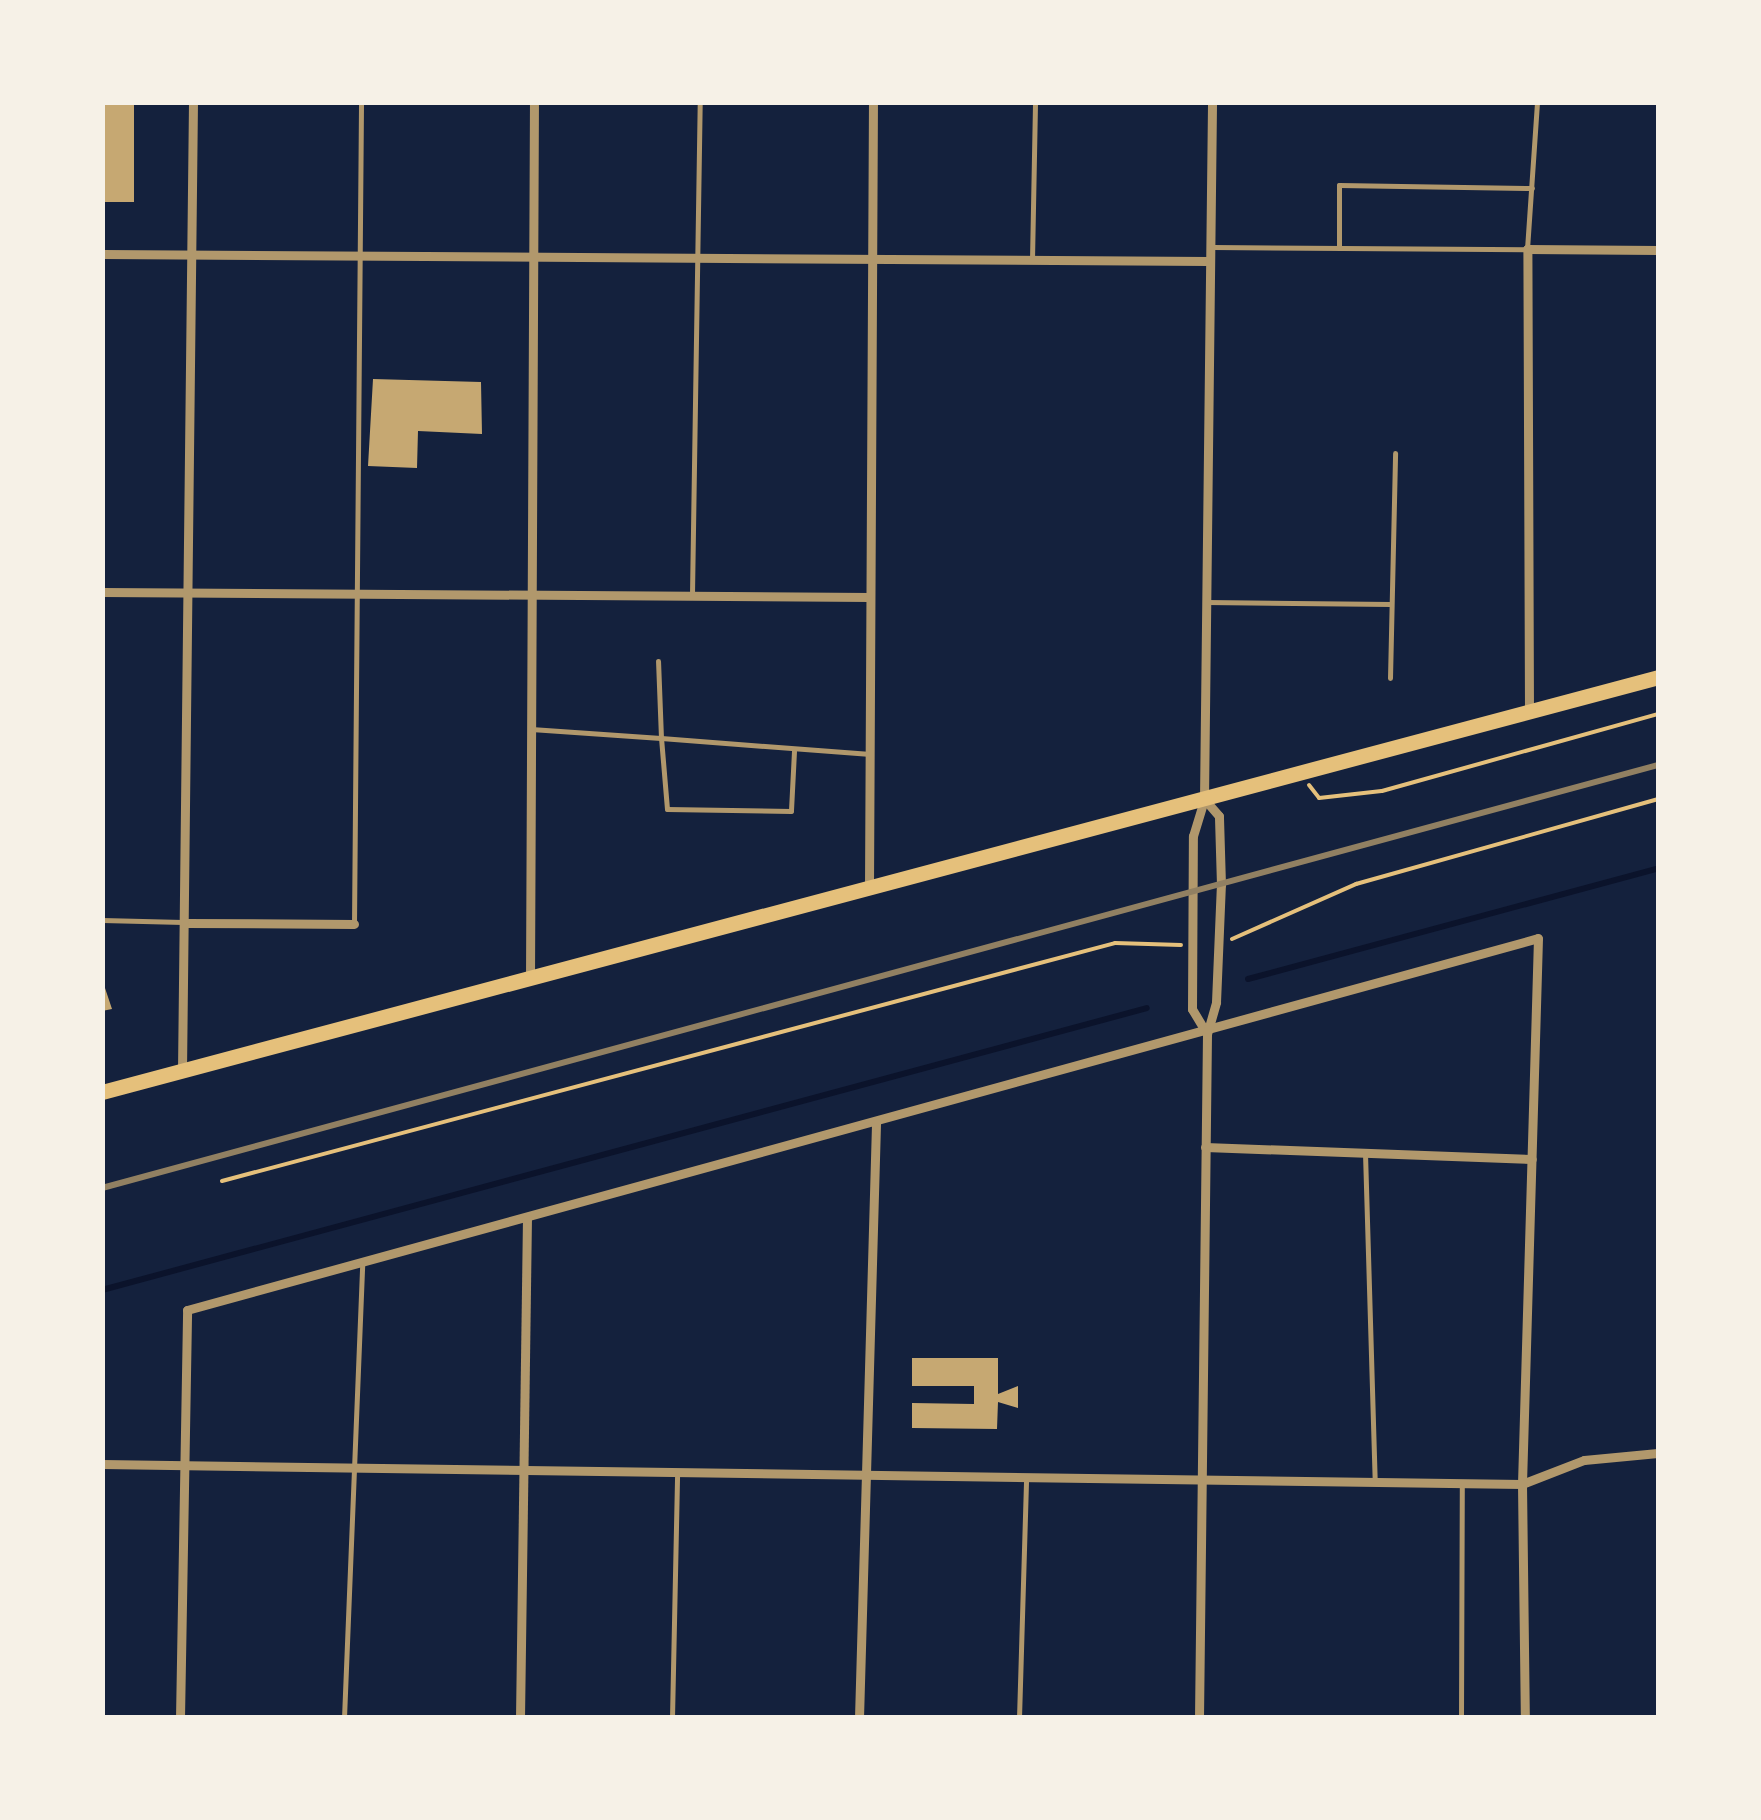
<!DOCTYPE html>
<style>
body{margin:0}
#map{position:relative;width:1761px;height:1820px;overflow:hidden;background:#14213d;font-family:Ubuntu,sans-serif}
div>[style]{position:absolute}
[style*='--x']{left:calc(var(--x)*1px);top:calc(var(--y)*1px);width:calc(var(--w)*1px);rotate:calc(var(--a)*1deg)}
.stream>*{height:6px;margin:-3px;padding:0 3px;transform-origin:3px;border-radius:3px;background:#0b132b}
.building>*{inset:0;background:#c6a872;transform-origin:0 0}
.path>*{height:4px;margin:-2px;padding:0 2px;transform-origin:2px;border-radius:2px;background:#e5c07b}
.service>*{height:5px;margin:-2.5px;padding:0 2.5px;transform-origin:2.5px;border-radius:2.5px;background:#b1986c}
.minor>*{height:9px;margin:-4.5px;padding:0 4.5px;transform-origin:4.5px;border-radius:4.5px;background:#b1986c}
.primary>*{height:15px;margin:-7.5px;padding:0 7.5px;transform-origin:7.5px;border-radius:7.5px;background:#e5c07b}
.rail>*{height:6px;margin:-3px;padding:0 3px;transform-origin:3px;border-radius:3px;background:#918062}
span{translate:-50% -50%;white-space:nowrap;text-align:center;line-height:1.15;-webkit-text-stroke:8px #f6f1e7;paint-order:stroke}
.frame{position:absolute;inset:0;border:105px solid #f6f1e7;pointer-events:none}
</style>
<div id="map">
<div class="stream">
<div style="--x:1248;--y:979;--w:425;--a:-15.1"></div>
<div style="--x:102;--y:1290;--w:1082;--a:-15.1"></div>
</div>
<div class="building">
<div style="left:102px;top:102px;width:32px;height:100px"></div>
<div style="clip-path:polygon(373px 379px,481px 382px,482px 434px,418px 431px,417px 468px,368px 466px)"></div>
<div style="clip-path:polygon(102px 979px,112px 1009px,102px 1011px)"></div>
<div style="clip-path:polygon(912px 1358px,998px 1358px,998px 1394px,1018px 1386px,1018px 1408px,998px 1402px,997px 1429px,912px 1428px,912px 1403px,974px 1404px,974px 1386px,912px 1386px)"></div>
</div>
<div class="path">
<div style="--x:1309;--y:785;--w:16;--a:52"></div>
<div style="--x:1319;--y:798;--w:63;--a:-6.3"></div>
<div style="--x:1382;--y:791;--w:287;--a:-15.6"></div>
<div style="--x:1232;--y:939;--w:136;--a:-23.9"></div>
<div style="--x:1356;--y:884;--w:314;--a:-15.7"></div>
<div style="--x:222;--y:1181;--w:924;--a:-14.92"></div>
<div style="--x:1115;--y:943;--w:66;--a:1.7"></div>
</div>
<div class="service">
<div style="--x:1212;--y:247;--w:315;--a:0.4"></div>
<div style="--x:1527;--y:249;--w:147;--a:-86.1"></div>
<div style="--x:1339;--y:248;--w:63;--a:-90"></div>
<div style="--x:1339;--y:185;--w:193;--a:0.9"></div>
<div style="--x:1032;--y:260;--w:158;--a:-88.9"></div>
<div style="--x:692;--y:594;--w:492;--a:-89.1"></div>
<div style="--x:1206;--y:602;--w:185;--a:0.6"></div>
<div style="--x:1390;--y:678;--w:225;--a:-88.7"></div>
<div style="--x:531;--y:729;--w:130;--a:4"></div>
<div style="--x:661;--y:738;--w:77;--a:-92.2"></div>
<div style="--x:794;--y:751;--w:60;--a:92.9"></div>
<div style="--x:791;--y:811;--w:124;--a:-179.1"></div>
<div style="--x:667;--y:809;--w:71;--a:-94.8"></div>
<div style="--x:661;--y:738;--w:210;--a:4.4"></div>
<div style="--x:102;--y:920;--w:81;--a:1.4"></div>
<div style="--x:354;--y:924;--w:822;--a:-89.51"></div>
<div style="--x:1365;--y:1153;--w:328;--a:88.3"></div>
<div style="--x:344;--y:1718;--w:455;--a:-87.7"></div>
<div style="--x:672;--y:1718;--w:246;--a:-88.8"></div>
<div style="--x:1019;--y:1718;--w:242;--a:-88.3"></div>
<div style="--x:1461;--y:1718;--w:232;--a:-89.8"></div>
</div>
<div class="minor">
<div style="--x:102;--y:254;--w:1106;--a:0.36"></div>
<div style="--x:102;--y:592;--w:768;--a:0.37"></div>
<div style="--x:1529;--y:711;--w:462;--a:-90.2"></div>
<div style="--x:1527;--y:249;--w:131;--a:0.4"></div>
<div style="--x:869;--y:887;--w:785;--a:-89.71"></div>
<div style="--x:186;--y:923;--w:168;--a:0.3"></div>
<div style="--x:530;--y:978;--w:876;--a:-89.74"></div>
<div style="--x:1207;--y:1034;--w:29;--a:-121"></div>
<div style="--x:1192;--y:1009;--w:173;--a:-89.7"></div>
<div style="--x:1193;--y:836;--w:39;--a:-73"></div>
<div style="--x:1204;--y:799;--w:697;--a:-89.34"></div>
<div style="--x:182;--y:1071;--w:969;--a:-89.35"></div>
<div style="--x:1205;--y:1147;--w:327;--a:2.1"></div>
<div style="--x:102;--y:1464;--w:1420;--a:0.81"></div>
<div style="--x:1522;--y:1484;--w:66;--a:-21.2"></div>
<div style="--x:1584;--y:1460;--w:74;--a:-5.4"></div>
<div style="--x:180;--y:1718;--w:408;--a:-89"></div>
<div style="--x:187;--y:1310;--w:1401;--a:-15.39"></div>
<div style="--x:1538;--y:938;--w:546;--a:91.68"></div>
<div style="--x:1522;--y:1484;--w:234;--a:89.3"></div>
<div style="--x:520;--y:1718;--w:500;--a:-89.2"></div>
<div style="--x:859;--y:1718;--w:595;--a:-88.36"></div>
<div style="--x:1199;--y:1718;--w:684;--a:-89.33"></div>
<div style="--x:1207;--y:1034;--w:33;--a:-74"></div>
<div style="--x:1216;--y:1002;--w:117;--a:-87.6"></div>
<div style="--x:1221;--y:885;--w:69;--a:-91.7"></div>
<div style="--x:1219;--y:816;--w:23;--a:-131"></div>
</div>
<div class="primary">
<div style="--x:102;--y:1092;--w:1610;--a:-14.93"></div>
</div>
<div class="rail">
<div style="--x:102;--y:1188;--w:1612;--a:-15.21"></div>
</div>
<div class="frame"></div>
</div>
